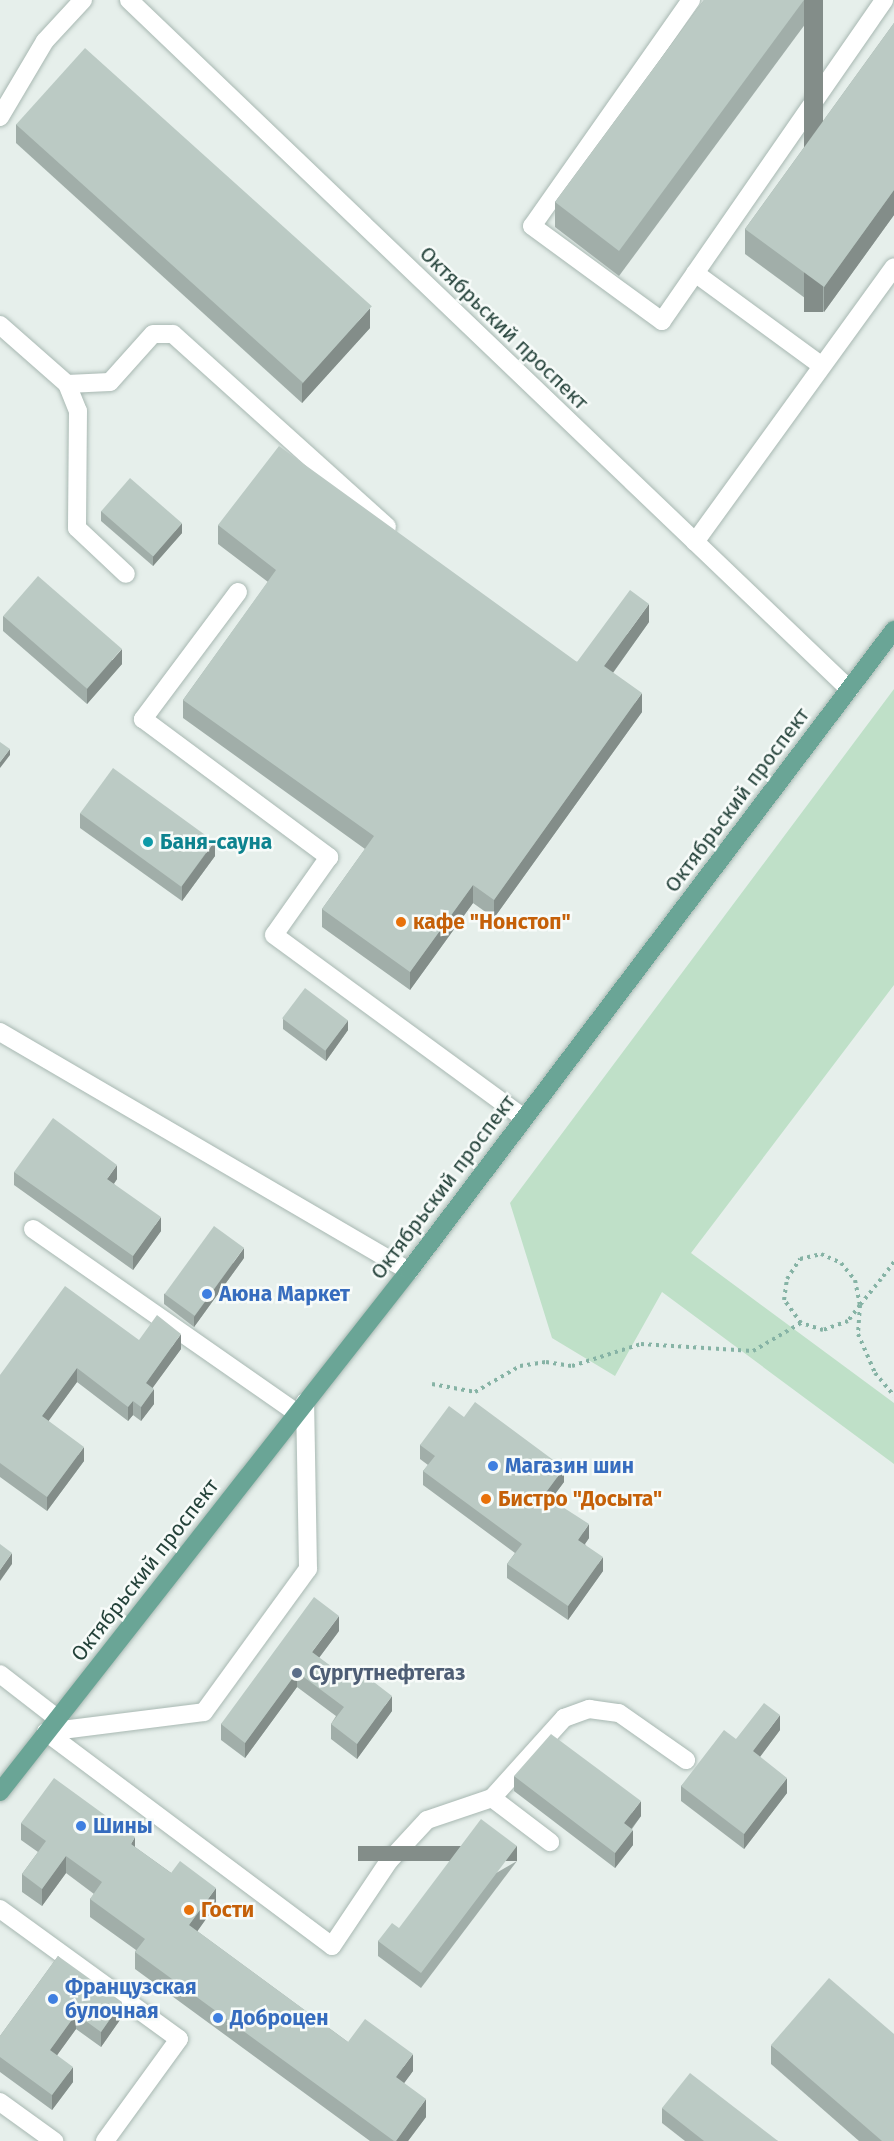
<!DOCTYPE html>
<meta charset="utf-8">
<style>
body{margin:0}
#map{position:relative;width:894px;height:2141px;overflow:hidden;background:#e6efeb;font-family:"Fira Sans",sans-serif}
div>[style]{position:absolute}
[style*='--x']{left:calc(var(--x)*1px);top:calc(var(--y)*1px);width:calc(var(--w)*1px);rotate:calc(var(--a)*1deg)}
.green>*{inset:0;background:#bfe0c8}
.path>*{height:4px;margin-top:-2px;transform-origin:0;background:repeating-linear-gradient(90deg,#86b3a5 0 3px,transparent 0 7.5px)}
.roads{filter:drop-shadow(0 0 2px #a8b8b2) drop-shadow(0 0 2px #a8b8b2)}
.minor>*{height:18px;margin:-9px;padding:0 9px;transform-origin:9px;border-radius:9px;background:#fff}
.major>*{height:18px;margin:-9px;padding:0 9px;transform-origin:9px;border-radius:9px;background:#6aa596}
.wall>*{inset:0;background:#a1aea9}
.shaded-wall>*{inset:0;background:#838d89;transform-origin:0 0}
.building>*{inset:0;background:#bbcac4;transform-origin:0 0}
.dots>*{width:16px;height:16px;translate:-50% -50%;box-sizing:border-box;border:3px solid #f7fbf9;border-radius:50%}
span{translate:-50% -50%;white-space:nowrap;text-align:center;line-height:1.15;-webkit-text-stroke:5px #f7fbf9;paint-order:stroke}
.street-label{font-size:21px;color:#24423a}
.culture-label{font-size:21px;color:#0d838f;font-weight:700}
.left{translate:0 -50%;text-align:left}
.food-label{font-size:21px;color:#c56008;font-weight:700}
.shop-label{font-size:21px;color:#366cbe;font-weight:700}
.service-label{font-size:21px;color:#4e5e75;font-weight:700}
</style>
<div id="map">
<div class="green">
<div style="clip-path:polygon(894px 689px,894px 985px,691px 1253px,894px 1403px,894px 1464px,662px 1292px,615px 1376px,552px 1338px,510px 1203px)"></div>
</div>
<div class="path">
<div style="--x:894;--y:1262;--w:21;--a:127"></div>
<div style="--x:881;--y:1279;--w:33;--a:129"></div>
<div style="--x:860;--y:1305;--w:20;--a:127"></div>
<div style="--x:848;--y:1321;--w:27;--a:160"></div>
<div style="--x:823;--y:1330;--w:23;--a:-162"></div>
<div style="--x:801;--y:1323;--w:29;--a:-126"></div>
<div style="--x:784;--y:1300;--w:21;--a:-82"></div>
<div style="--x:787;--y:1279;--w:24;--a:-57"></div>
<div style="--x:800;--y:1259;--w:22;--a:-13"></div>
<div style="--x:821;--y:1254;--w:22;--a:24"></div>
<div style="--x:841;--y:1263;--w:22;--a:51"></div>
<div style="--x:855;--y:1280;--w:25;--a:79"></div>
<div style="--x:860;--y:1305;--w:29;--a:94"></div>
<div style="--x:858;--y:1334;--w:43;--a:66.4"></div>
<div style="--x:875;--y:1373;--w:30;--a:50"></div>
<div style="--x:432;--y:1384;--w:44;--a:10.5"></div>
<div style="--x:475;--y:1392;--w:52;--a:-30"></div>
<div style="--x:520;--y:1366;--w:26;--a:-9"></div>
<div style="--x:546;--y:1362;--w:26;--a:9"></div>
<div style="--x:572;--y:1366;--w:72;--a:-17.7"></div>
<div style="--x:641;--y:1344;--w:112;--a:3.6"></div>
<div style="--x:753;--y:1351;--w:56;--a:-30.3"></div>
</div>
<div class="roads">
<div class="minor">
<div style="--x:129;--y:0;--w:997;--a:43.74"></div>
<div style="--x:691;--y:0;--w:276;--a:125.1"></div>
<div style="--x:532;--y:226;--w:161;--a:36.2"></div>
<div style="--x:662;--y:321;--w:390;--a:-55.3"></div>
<div style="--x:0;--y:117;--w:88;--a:-59.4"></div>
<div style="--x:45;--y:41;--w:56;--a:-47.2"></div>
<div style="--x:695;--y:273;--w:157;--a:36.2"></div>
<div style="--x:0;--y:325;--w:89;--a:41.4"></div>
<div style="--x:67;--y:384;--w:43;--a:-2.7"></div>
<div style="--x:110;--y:382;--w:64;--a:-48.1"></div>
<div style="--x:153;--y:334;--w:20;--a:0"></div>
<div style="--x:173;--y:334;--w:288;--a:42"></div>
<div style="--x:67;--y:384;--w:29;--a:68"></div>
<div style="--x:78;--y:411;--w:117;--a:90.5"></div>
<div style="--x:77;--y:528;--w:67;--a:43.2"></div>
<div style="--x:695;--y:542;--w:339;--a:-54.1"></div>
<div style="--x:238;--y:592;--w:159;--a:126.8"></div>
<div style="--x:143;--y:719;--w:232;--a:36.6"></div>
<div style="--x:329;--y:857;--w:95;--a:125.2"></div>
<div style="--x:274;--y:935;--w:310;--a:36.2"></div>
<div style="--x:0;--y:1032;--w:474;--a:30.3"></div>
<div style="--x:33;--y:1229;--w:322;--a:34.9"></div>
<div style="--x:0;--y:1674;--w:72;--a:37.7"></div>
<div style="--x:46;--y:1732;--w:357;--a:36.8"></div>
<div style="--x:332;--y:1946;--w:102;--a:-56.2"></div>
<div style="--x:389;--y:1861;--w:56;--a:-47.2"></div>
<div style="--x:427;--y:1820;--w:69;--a:-18.7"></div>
<div style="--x:492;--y:1798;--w:108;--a:-48"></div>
<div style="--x:564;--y:1718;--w:27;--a:-20"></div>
<div style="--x:589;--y:1709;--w:30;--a:8"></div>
<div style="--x:619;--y:1713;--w:82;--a:35"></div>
<div style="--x:46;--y:1732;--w:159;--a:-7.2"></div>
<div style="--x:204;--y:1712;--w:177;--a:-54"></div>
<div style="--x:308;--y:1569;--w:167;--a:-91"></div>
<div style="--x:492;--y:1798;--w:73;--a:37.2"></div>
<div style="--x:0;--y:1909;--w:221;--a:36"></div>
<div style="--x:179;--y:2039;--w:126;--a:126"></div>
<div style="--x:0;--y:2102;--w:67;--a:35.8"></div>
</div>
<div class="major">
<div style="--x:0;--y:1792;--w:662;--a:-51.87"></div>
<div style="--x:409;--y:1271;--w:804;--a:-52.89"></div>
</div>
</div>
<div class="wall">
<div style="clip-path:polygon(704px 0,823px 0,619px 276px,555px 227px,555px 202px)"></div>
<div style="clip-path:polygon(894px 23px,894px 215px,824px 312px,745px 254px,745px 229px)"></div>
<div style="clip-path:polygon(16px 124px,370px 328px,302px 403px,16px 143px)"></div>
<div style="clip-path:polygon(101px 511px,182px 533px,153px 566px,101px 521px)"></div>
<div style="clip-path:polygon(218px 525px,577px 662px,649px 622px,613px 673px,642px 712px,494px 918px,473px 903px,410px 990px,322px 927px,322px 909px,365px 849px,183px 718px,183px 700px,268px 582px,218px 544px)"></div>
<div style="clip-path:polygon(3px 616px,122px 664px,87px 704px,3px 631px)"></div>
<div style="clip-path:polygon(80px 813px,215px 856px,182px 901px,80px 828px)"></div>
<div style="clip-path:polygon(283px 1019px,348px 1030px,326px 1061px,283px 1029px)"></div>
<div style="clip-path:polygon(14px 1172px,117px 1179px,114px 1184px,161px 1231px,133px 1270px,14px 1185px)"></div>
<div style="clip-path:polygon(244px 1258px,194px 1327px,164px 1304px,164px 1294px)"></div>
<div style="clip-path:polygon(139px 1340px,181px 1349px,152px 1388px,154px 1404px,141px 1421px,133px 1415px,128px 1421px,77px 1382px,48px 1421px,84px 1461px,47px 1511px,0 1477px,0 1375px)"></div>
<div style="clip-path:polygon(464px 1417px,564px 1482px,551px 1499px,589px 1538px,585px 1544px,603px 1571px,568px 1620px,507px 1578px,507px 1564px,515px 1553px,423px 1485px,423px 1471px,428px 1465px,420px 1459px,420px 1445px)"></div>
<div style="clip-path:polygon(339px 1631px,319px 1658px,392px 1711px,357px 1759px,331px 1739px,331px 1724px,336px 1716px,297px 1687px,245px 1758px,221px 1740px,221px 1724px)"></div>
<div style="clip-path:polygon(780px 1730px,760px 1757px,787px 1793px,744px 1849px,681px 1801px,681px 1786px,736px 1739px)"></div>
<div style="clip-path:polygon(514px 1776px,641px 1816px,632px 1829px,633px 1845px,615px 1868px,514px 1791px)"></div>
<div style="clip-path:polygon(21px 1823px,135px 1847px,216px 1905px,197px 1931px,348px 2042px,413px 2071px,404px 2083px,426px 2117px,408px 2141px,370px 2141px,135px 1969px,135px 1952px,136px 1950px,90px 1917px,90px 1899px,94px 1894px,66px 1873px,42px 1906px,22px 1892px,22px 1874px,38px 1852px,21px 1840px)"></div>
<div style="clip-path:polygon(517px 1861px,421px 1988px,378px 1956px,378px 1941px)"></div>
<div style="clip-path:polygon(58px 1956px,122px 2017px,101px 2047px,76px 2029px,57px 2055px,73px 2082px,52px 2110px,0 2072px,0 2036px)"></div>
<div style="clip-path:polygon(771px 2045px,894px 2141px,859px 2141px,771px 2064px)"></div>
<div style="clip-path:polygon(662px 2108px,778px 2141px,685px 2141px,662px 2123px)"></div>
</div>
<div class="shaded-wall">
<div style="left:804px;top:0;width:19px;height:312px"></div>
<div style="clip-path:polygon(894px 190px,894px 215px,824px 312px,824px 287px)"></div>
<div style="clip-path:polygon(370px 308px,370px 328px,302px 403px,302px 384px)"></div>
<div style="clip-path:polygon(182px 523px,182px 533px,153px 566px,153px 556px)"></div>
<div style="clip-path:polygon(649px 604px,649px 622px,604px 685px,604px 666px)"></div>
<div style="clip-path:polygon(122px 649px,122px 664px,87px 704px,87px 689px)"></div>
<div style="clip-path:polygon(642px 693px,642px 712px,494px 918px,494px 900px)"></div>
<div style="clip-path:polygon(10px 749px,10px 755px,0 768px,0 762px)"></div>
<div style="clip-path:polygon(215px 841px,215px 856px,182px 901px,182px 886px)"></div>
<div style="clip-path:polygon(473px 885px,473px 903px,410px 990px,410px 972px)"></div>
<div style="clip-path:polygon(348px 1020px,348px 1030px,326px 1061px,326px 1050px)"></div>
<div style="clip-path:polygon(117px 1165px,117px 1179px,107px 1193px,107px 1179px)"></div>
<div style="clip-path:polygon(161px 1217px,161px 1231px,133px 1270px,133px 1256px)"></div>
<div style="clip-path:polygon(244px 1248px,244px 1258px,194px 1327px,194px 1317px)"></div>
<div style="clip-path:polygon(181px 1334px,181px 1349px,146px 1397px,146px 1383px)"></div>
<div style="clip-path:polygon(77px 1368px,77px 1382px,42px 1430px,42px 1416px)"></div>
<div style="clip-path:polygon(154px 1389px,154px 1404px,141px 1421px,141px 1407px)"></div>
<div style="clip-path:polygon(133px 1401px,133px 1415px,128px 1421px,128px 1407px)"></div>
<div style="clip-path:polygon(84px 1447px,84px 1461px,47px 1511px,47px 1497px)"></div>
<div style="clip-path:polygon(564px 1468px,564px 1482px,544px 1509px,544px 1495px)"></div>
<div style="clip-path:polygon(589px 1524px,589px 1538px,578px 1554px,578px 1540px)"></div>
<div style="clip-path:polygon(12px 1553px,12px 1564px,0 1581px,0 1570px)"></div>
<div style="clip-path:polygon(603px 1557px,603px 1571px,568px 1620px,568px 1606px)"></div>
<div style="clip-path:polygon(339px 1616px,339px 1631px,312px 1667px,312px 1652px)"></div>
<div style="clip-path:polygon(297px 1672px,297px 1687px,245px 1758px,245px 1743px)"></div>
<div style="clip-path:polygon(392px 1696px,392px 1711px,357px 1759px,357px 1744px)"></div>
<div style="clip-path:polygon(780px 1715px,780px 1730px,753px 1766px,753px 1751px)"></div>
<div style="clip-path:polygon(787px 1778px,787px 1793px,744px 1849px,744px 1834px)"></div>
<div style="clip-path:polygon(641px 1801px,641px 1816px,624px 1838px,624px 1823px)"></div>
<div style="clip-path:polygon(633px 1830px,633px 1845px,615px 1868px,615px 1853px)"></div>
<div style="clip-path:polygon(135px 1837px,135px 1855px,131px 1844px)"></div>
<div style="left:517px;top:1846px;width:15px;height:159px;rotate:90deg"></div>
<div style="clip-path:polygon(66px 1856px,66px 1873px,42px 1906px,42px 1889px)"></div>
<div style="clip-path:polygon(216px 1888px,216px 1905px,189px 1943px,189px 1925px)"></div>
<div style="clip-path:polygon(122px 2002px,122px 2017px,101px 2047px,101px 2032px)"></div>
<div style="clip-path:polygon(76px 2014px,76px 2029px,50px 2065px,50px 2050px)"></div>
<div style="clip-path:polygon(413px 2054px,413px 2071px,396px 2094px,396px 2077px)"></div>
<div style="clip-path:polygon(73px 2067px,73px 2082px,52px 2110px,52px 2095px)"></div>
<div style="clip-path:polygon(426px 2099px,426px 2117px,408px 2141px,396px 2141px)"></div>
</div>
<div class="building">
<div style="clip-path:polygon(704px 0,804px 0,619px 251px,555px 202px)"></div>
<div style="clip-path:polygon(894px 23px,894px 190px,824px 287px,745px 229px)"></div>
<div style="left:85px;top:48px;width:386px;height:103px;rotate:42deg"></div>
<div style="clip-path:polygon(279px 446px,577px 662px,630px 590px,649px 604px,604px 666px,642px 693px,494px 900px,473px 885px,410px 972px,322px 909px,374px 836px,183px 700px,276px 570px,218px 525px)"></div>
<div style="left:130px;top:478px;width:69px;height:44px;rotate:41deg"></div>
<div style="left:38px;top:576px;width:111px;height:53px;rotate:41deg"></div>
<div style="clip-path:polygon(0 742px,10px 749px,0 762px)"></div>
<div style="left:113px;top:768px;width:125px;height:56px;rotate:36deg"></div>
<div style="left:305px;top:988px;width:54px;height:38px;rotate:37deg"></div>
<div style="clip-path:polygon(53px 1118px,117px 1165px,107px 1179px,161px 1217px,133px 1256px,14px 1172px)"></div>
<div style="left:214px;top:1226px;width:37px;height:84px;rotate:36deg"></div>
<div style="clip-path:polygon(65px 1286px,139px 1340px,157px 1315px,181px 1334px,146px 1383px,154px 1389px,141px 1407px,133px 1401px,128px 1407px,77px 1368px,42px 1416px,84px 1447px,47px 1497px,0 1463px,0 1375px)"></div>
<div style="clip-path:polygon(475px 1402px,564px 1468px,544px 1495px,589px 1524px,578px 1540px,603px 1557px,568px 1606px,507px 1564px,522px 1544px,423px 1471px,435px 1456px,420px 1445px,449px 1406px,464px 1417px)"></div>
<div style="clip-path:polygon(0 1544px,12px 1553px,0 1570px)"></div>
<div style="clip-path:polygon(314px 1597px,339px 1616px,312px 1652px,359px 1687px,366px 1676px,392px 1696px,357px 1744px,331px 1724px,344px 1707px,297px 1672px,245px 1743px,221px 1724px)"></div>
<div style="clip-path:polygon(764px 1703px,780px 1715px,753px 1751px,787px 1778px,744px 1834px,681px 1786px,724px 1730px,736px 1739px)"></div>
<div style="clip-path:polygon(551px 1734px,641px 1801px,624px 1823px,633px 1830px,615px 1853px,514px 1776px)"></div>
<div style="clip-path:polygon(54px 1778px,135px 1837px,131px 1844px,171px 1873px,180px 1861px,216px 1888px,189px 1925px,348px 2042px,365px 2019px,413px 2054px,396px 2077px,426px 2099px,396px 2141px,394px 2141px,135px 1952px,145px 1939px,90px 1899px,102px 1882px,66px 1856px,42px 1889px,22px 1874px,46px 1841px,21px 1823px)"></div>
<div style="clip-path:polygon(481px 1819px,517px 1846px,421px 1973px,378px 1941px,392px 1923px,399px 1928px)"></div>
<div style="clip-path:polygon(58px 1956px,122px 2002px,101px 2032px,76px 2014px,50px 2050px,73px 2067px,52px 2095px,0 2057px,0 2036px)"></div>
<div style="clip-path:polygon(829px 1978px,894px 2034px,894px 2141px,882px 2141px,771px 2045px)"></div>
<div style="clip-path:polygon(690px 2073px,778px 2141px,704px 2141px,662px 2108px)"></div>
</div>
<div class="dots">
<div style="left:148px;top:842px;background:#0f9aa8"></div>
<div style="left:401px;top:922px;background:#e8710a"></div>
<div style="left:207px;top:1294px;background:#3f7fe0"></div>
<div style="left:493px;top:1466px;background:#3f7fe0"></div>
<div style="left:486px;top:1499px;background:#e8710a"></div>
<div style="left:297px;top:1673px;background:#5c6f8a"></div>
<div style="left:81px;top:1826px;background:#3f7fe0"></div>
<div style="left:189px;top:1910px;background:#e8710a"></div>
<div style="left:53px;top:1999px;background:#3f7fe0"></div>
<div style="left:218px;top:2018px;background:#3f7fe0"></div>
</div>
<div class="street-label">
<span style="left:504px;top:328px;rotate:44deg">Октябрьский проспект</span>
<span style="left:737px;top:800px;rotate:-53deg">Октябрьский проспект</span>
<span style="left:443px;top:1187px;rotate:-53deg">Октябрьский проспект</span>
<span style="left:145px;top:1570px;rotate:-52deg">Октябрьский проспект</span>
</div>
<div class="culture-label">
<span class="left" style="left:160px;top:842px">Баня-сауна</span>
</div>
<div class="food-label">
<span class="left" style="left:413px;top:922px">кафе "Нонстоп"</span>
<span class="left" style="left:498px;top:1499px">Бистро "Досыта"</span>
<span class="left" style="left:201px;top:1910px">Гости</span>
</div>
<div class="shop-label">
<span class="left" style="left:219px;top:1294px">Аюна Маркет</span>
<span class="left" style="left:505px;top:1466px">Магазин шин</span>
<span class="left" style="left:93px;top:1826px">Шины</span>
<span class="left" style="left:65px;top:1999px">Французская<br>булочная</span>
<span class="left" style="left:230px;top:2018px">Доброцен</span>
</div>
<div class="service-label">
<span class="left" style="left:309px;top:1673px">Сургутнефтегаз</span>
</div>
</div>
